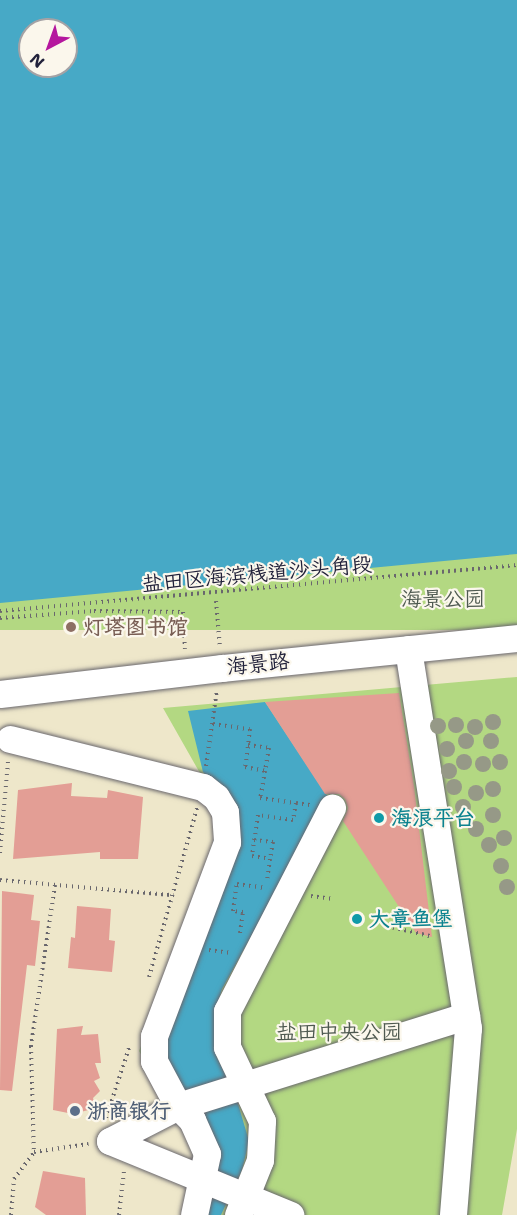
<!DOCTYPE html>
<meta charset="utf-8">
<style>
body{margin:0}
#map{position:relative;width:517px;height:1215px;overflow:hidden;background:#eee7ca;font-family:"Shantell Sans","LXGW WenKai TC",sans-serif}
div>[style]{position:absolute}
[style*='--x']{left:calc(var(--x)*1px);top:calc(var(--y)*1px);width:calc(var(--w)*1px);rotate:calc(var(--a)*1deg)}
.green>*{inset:0;background:#b3d882;transform-origin:0 0}
.water>*{inset:0;background:#47a9c6}
.building>*{inset:0;background:#e39e95}
.path>*{height:4px;margin-top:-2px;transform-origin:0;background:repeating-linear-gradient(90deg,#69676d 0 1.5px,transparent 0 6px)}
.roads{filter:drop-shadow(0 0 2px #69676d) drop-shadow(0 0 2px #69676d)}
.minor>*{height:27px;margin:-13.5px;padding:0 13.5px;transform-origin:13.5px;border-radius:13.5px;background:#fff}
.trees>*{width:16px;height:16px;margin:-8px;border-radius:50%;background:#969987}
.dots>*{width:16px;height:16px;translate:-50% -50%;box-sizing:border-box;border:3px solid #fbf7ec;border-radius:50%}
span{translate:-50% -50%;white-space:nowrap;text-align:center;line-height:1.15;-webkit-text-stroke:4.5px #fbf7ec;paint-order:stroke}
.street-label{font-size:21px;color:#22223b}
.park-label{font-size:21px;color:#4e5950}
.education-label{font-size:21px;color:#785e54;font-weight:700}
.left{translate:0 -50%;text-align:left}
.culture-label{font-size:21px;color:#0d838f;font-weight:700}
.service-label{font-size:21px;color:#4e5e75;font-weight:700}
.north{position:absolute;left:18px;top:18px;width:60px;height:60px;box-sizing:border-box;background:#fbf7ec;border:2px solid #a4a2a5;border-radius:50%;rotate:221deg;font-size:16px;font-weight:700;line-height:24px;text-align:center;color:#22223b}
.north::after{content:'';display:block;margin:auto;width:21px;height:27px;background:#b5179e;clip-path:polygon(50% 0,100% 100%,50% 72%,0 100%)}
</style>
<div id="map">
<div class="green">
<div style="left:517px;top:554px;width:76px;height:519px;rotate:90deg"></div>
<div style="clip-path:polygon(517px 677px,517px 1129px,502px 1215px,189px 1215px,195px 1143px,139px 1051px,224px 833px,205px 782px,163px 708px)"></div>
</div>
<div class="water">
<div style="clip-path:polygon(evenodd,0 0,517px 0,517px 554px,0 603px,0 0,30px 30px,66px 30px,66px 66px,30px 66px,30px 30px)"></div>
<div style="clip-path:polygon(265px 702px,328px 797px,222px 989px,214px 1016px,216px 1055px,236px 1097px,249px 1141px,242px 1170px,221px 1215px,199px 1215px,213px 1174px,164px 1058px,165px 1041px,225px 794px,203px 772px,188px 711px)"></div>
</div>
<div class="building">
<div style="clip-path:polygon(399px 693px,414px 786px,432px 937px,416px 933px,343px 821px,348px 808px,345px 799px,339px 794px,325px 794px,265px 702px)"></div>
<div style="clip-path:polygon(72px 783px,71px 796px,107px 798px,108px 790px,143px 797px,138px 859px,100px 859px,100px 852px,13px 859px,18px 790px)"></div>
<div style="clip-path:polygon(2px 891px,34px 895px,31px 920px,40px 921px,35px 966px,27px 965px,12px 1091px,0 1090px)"></div>
<div style="clip-path:polygon(77px 906px,111px 909px,109px 940px,115px 941px,112px 972px,68px 968px,71px 937px,75px 938px)"></div>
<div style="clip-path:polygon(83px 1026px,81px 1035px,98px 1034px,101px 1063px,95px 1063px,100px 1078px,94px 1081px,100px 1091px,93px 1098px,96px 1108px,73px 1114px,53px 1110px,57px 1029px)"></div>
<div style="clip-path:polygon(43px 1171px,85px 1178px,86px 1215px,46px 1215px,35px 1207px)"></div>
</div>
<div class="path">
<div style="--x:216;--y:601;--w:46;--a:85"></div>
<div style="--x:0;--y:611;--w:519;--a:-5.08"></div>
<div style="--x:0;--y:618;--w:94;--a:-4.3"></div>
<div style="--x:94;--y:611;--w:89;--a:0.6"></div>
<div style="--x:183;--y:612;--w:37;--a:87"></div>
<div style="--x:213;--y:724;--w:37;--a:8"></div>
<div style="--x:250;--y:729;--w:38;--a:97"></div>
<div style="--x:245;--y:767;--w:20;--a:11"></div>
<div style="--x:265;--y:771;--w:27;--a:100"></div>
<div style="--x:260;--y:798;--w:36;--a:8"></div>
<div style="--x:296;--y:803;--w:17;--a:100"></div>
<div style="--x:293;--y:820;--w:35;--a:-172"></div>
<div style="--x:258;--y:815;--w:41;--a:98.3"></div>
<div style="--x:252;--y:856;--w:18;--a:9"></div>
<div style="--x:270;--y:859;--w:21;--a:98"></div>
<div style="--x:248;--y:745;--w:21;--a:8"></div>
<div style="--x:269;--y:748;--w:23;--a:100"></div>
<div style="--x:206;--y:766;--w:77;--a:-81.8"></div>
<div style="--x:296;--y:803;--w:14;--a:8"></div>
<div style="--x:254;--y:840;--w:19;--a:6"></div>
<div style="--x:273;--y:842;--w:17;--a:100"></div>
<div style="--x:0;--y:853;--w:92;--a:-85"></div>
<div style="--x:0;--y:880;--w:174;--a:5"></div>
<div style="--x:55;--y:885;--w:163;--a:98.5"></div>
<div style="--x:31;--y:1046;--w:106;--a:88.4"></div>
<div style="--x:34;--y:1152;--w:55;--a:-8.4"></div>
<div style="--x:311;--y:896;--w:22;--a:8"></div>
<div style="--x:387;--y:926;--w:44;--a:13.1"></div>
<div style="--x:240;--y:933;--w:21;--a:-82"></div>
<div style="--x:243;--y:912;--w:10;--a:-174"></div>
<div style="--x:233;--y:911;--w:27;--a:-82"></div>
<div style="--x:237;--y:884;--w:27;--a:8"></div>
<div style="--x:209;--y:950;--w:22;--a:8"></div>
<div style="--x:149;--y:977;--w:176;--a:-74.1"></div>
<div style="--x:106;--y:1118;--w:77;--a:-71.8"></div>
<div style="--x:11;--y:1215;--w:36;--a:-85"></div>
<div style="--x:14;--y:1179;--w:34;--a:-53"></div>
<div style="--x:119;--y:1215;--w:44;--a:-83.5"></div>
</div>
<div class="roads">
<div class="minor">
<div style="--x:408;--y:649;--w:384;--a:81"></div>
<div style="--x:468;--y:1028;--w:188;--a:94.6"></div>
<div style="--x:0;--y:694;--w:224;--a:-6.7"></div>
<div style="--x:222;--y:668;--w:297;--a:-5.8"></div>
<div style="--x:10;--y:739;--w:199;--a:14"></div>
<div style="--x:203;--y:787;--w:16;--a:38"></div>
<div style="--x:216;--y:797;--w:17;--a:59"></div>
<div style="--x:225;--y:812;--w:30;--a:86"></div>
<div style="--x:227;--y:842;--w:207;--a:110.6"></div>
<div style="--x:154;--y:1036;--w:25;--a:90"></div>
<div style="--x:154;--y:1061;--w:51;--a:61.9"></div>
<div style="--x:178;--y:1106;--w:20;--a:45"></div>
<div style="--x:192;--y:1120;--w:37;--a:66"></div>
<div style="--x:207;--y:1154;--w:62;--a:102"></div>
<div style="--x:110;--y:1141;--w:76;--a:-27.2"></div>
<div style="--x:178;--y:1106;--w:302;--a:-17.4"></div>
<div style="--x:110;--y:1141;--w:195;--a:22.3"></div>
<div style="--x:238;--y:1215;--w:59;--a:-68.2"></div>
<div style="--x:260;--y:1160;--w:39;--a:-87"></div>
<div style="--x:262;--y:1121;--w:82;--a:-115.3"></div>
<div style="--x:227;--y:1047;--w:36;--a:-90"></div>
<div style="--x:227;--y:1011;--w:229;--a:-62.7"></div>
</div>
</div>
<div class="trees">
<div style="left:493px;top:722px"></div>
<div style="left:456px;top:725px"></div>
<div style="left:438px;top:726px"></div>
<div style="left:475px;top:727px"></div>
<div style="left:466px;top:741px"></div>
<div style="left:491px;top:741px"></div>
<div style="left:447px;top:749px"></div>
<div style="left:464px;top:762px"></div>
<div style="left:500px;top:762px"></div>
<div style="left:483px;top:764px"></div>
<div style="left:449px;top:771px"></div>
<div style="left:454px;top:787px"></div>
<div style="left:493px;top:789px"></div>
<div style="left:476px;top:793px"></div>
<div style="left:463px;top:807px"></div>
<div style="left:493px;top:815px"></div>
<div style="left:476px;top:829px"></div>
<div style="left:504px;top:838px"></div>
<div style="left:489px;top:845px"></div>
<div style="left:501px;top:866px"></div>
<div style="left:507px;top:887px"></div>
</div>
<div class="dots">
<div style="left:71px;top:627px;background:#8d6e63"></div>
<div style="left:379px;top:818px;background:#0f9aa8"></div>
<div style="left:357px;top:919px;background:#0f9aa8"></div>
<div style="left:75px;top:1111px;background:#5c6f8a"></div>
</div>
<div class="street-label">
<span style="left:257px;top:574px;rotate:-5deg">盐田区海滨栈道沙头角段</span>
<span style="left:258px;top:664px;rotate:-6deg">海景路</span>
</div>
<div class="park-label">
<span style="left:443px;top:599px">海景公园</span>
<span style="left:339px;top:1032px">盐田中央公园</span>
</div>
<div class="education-label">
<span class="left" style="left:83px;top:627px">灯塔图书馆</span>
</div>
<div class="culture-label">
<span class="left" style="left:391px;top:818px">海浪平台</span>
<span class="left" style="left:369px;top:919px">大章鱼堡</span>
</div>
<div class="service-label">
<span class="left" style="left:87px;top:1111px">浙商银行</span>
</div>
<div class="north">N</div>
</div>
